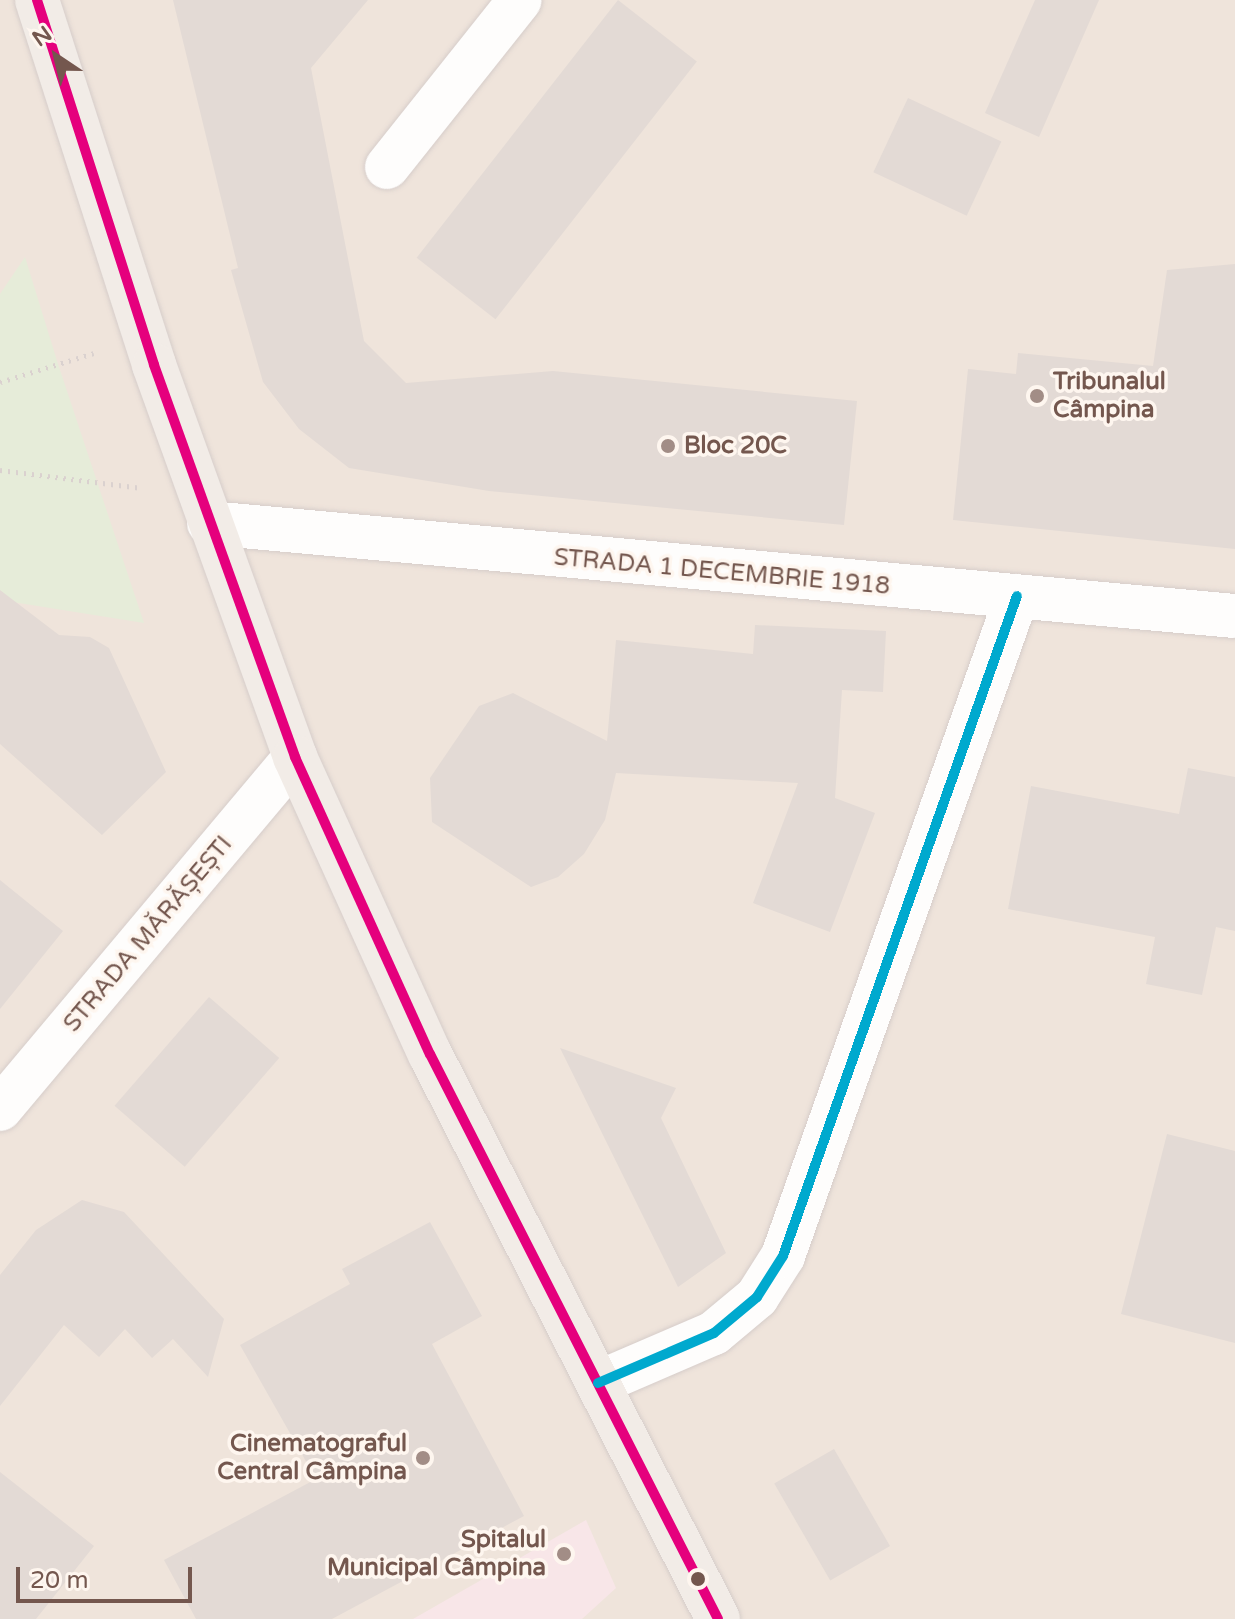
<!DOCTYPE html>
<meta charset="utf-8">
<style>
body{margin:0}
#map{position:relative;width:1235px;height:1619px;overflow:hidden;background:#f7f2ed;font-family:"Varela Round",sans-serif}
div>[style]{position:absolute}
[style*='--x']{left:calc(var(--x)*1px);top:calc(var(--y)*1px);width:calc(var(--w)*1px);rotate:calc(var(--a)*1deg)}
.residential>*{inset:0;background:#efe4db;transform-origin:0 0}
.medical>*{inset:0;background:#f8e6e8}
.green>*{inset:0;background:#e6ecd9}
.building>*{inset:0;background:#e3dad5;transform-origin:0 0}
.path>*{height:5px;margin-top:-2.5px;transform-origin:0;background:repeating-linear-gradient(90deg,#dad1cf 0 2px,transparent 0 8px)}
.roads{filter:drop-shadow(0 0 2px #d6cdca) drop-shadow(0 0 2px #d6cdca)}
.street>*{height:44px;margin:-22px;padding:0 22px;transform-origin:22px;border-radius:22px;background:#fefdfc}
.secondary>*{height:44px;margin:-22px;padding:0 22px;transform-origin:22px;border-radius:22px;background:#fefdfc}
.primary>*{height:44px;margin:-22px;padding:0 22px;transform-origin:22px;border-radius:22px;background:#f2ece7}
.bus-1>*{height:10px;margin:-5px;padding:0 5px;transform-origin:5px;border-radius:5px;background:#e5007d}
.bus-2>*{height:10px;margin:-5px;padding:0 5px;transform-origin:5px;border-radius:5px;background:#00a9ce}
.dots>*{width:22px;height:22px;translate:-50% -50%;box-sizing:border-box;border:4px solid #fef6ef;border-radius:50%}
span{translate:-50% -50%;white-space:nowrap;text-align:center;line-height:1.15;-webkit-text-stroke:7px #fef6ef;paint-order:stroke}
.poi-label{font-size:24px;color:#74574e;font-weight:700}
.left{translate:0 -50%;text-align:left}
.right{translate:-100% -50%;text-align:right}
.street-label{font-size:24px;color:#74574e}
.north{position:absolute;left:16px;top:16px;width:80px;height:80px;-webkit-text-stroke:6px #fef6ef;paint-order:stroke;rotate:325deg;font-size:22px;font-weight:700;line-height:32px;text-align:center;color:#74574e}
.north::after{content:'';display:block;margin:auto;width:28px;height:36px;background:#74574e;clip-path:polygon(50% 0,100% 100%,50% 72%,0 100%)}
.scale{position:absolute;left:16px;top:1567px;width:176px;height:36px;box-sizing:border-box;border:4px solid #74574e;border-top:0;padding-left:10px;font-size:24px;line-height:28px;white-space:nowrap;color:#74574e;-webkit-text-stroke:6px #fef6ef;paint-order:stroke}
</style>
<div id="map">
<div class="residential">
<div style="left:0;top:0;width:1235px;height:1619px"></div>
</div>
<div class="medical">
<div style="clip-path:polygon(586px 1520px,616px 1588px,582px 1619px,413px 1619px)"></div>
</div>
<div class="green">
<div style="clip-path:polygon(25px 257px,58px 364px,144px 623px,0 600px,0 294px)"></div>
</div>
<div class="building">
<div style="clip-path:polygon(173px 0,368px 0,311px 68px,364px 341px,406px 383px,553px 371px,857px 401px,844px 525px,489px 491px,349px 468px,299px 429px,263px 382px,231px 270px,238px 268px)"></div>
<div style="left:618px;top:0;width:100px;height:327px;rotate:38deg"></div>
<div style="clip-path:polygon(1035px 0,1099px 0,1039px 137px,985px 113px)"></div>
<div style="left:908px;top:98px;width:103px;height:82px;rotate:25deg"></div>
<div style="clip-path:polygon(1235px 264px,1235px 549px,953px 520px,968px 369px,1016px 374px,1018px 353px,1153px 366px,1167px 270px)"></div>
<div style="clip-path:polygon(0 590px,59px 635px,90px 637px,109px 648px,166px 772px,102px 835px,0 744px)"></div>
<div style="clip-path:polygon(755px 625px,886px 631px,883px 692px,842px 690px,835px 798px,875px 813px,830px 932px,753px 903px,798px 783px,616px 773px,605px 820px,584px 854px,558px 877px,531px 887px,432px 822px,430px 778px,479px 706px,513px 693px,607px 741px,616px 640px,753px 654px)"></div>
<div style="clip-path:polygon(1188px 768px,1235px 777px,1235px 931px,1216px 927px,1202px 995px,1146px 984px,1155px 937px,1008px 909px,1031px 786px,1179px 814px)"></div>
<div style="clip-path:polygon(0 880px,63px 931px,0 1009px)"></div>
<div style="left:209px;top:997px;width:93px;height:144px;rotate:41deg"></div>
<div style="clip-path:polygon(560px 1048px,676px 1088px,661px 1118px,726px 1253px,678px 1287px)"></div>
<div style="clip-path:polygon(1167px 1134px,1235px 1151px,1235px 1343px,1121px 1314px)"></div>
<div style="clip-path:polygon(82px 1200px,124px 1212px,224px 1319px,208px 1377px,173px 1339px,152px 1358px,125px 1329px,99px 1357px,64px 1325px,0 1406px,0 1275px,36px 1230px)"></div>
<div style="clip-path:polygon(430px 1222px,482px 1316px,432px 1344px,524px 1516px,332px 1619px,196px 1619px,164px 1560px,316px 1479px,240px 1345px,350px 1284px,342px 1269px)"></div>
<div style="left:834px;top:1449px;width:112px;height:69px;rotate:60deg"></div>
<div style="clip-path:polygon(0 1472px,94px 1546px,36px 1619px,0 1619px)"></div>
</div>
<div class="path">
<div style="--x:0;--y:382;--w:98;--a:-17.1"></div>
<div style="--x:0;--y:470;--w:143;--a:7.2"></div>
</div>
<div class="roads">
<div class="street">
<div style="--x:387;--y:167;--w:213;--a:-51.5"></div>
<div style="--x:598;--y:1383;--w:126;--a:-23.3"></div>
<div style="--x:714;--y:1333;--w:56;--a:-39.9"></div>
<div style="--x:757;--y:1297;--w:49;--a:-57.6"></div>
<div style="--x:783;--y:1256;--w:700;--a:-70.48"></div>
</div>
<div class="secondary">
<div style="--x:209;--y:523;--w:1030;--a:5.18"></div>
<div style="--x:0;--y:1109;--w:459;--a:-50"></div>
</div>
<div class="primary">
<div style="--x:37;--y:0;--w:383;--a:72.2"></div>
<div style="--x:154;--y:365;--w:417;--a:70.2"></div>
<div style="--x:295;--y:757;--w:326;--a:65.6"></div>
<div style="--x:430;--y:1054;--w:634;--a:62.99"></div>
</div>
</div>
<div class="bus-1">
<div style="--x:37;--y:0;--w:383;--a:72.2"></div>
<div style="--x:154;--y:365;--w:417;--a:70.2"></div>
<div style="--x:295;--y:757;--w:326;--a:65.6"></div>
<div style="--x:430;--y:1054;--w:634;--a:62.99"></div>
</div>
<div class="bus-2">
<div style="--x:598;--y:1383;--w:126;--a:-23.3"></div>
<div style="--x:714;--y:1333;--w:56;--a:-39.9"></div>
<div style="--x:757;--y:1297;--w:49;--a:-57.6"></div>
<div style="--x:783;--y:1256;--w:700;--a:-70.48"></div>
</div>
<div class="dots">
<div style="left:1037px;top:396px;background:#a28d86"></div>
<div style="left:668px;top:446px;background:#a28d86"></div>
<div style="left:423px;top:1458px;background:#a28d86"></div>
<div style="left:564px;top:1554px;background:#a28d86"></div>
<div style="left:698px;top:1579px;background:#74574e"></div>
</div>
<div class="poi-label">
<span class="left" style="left:1053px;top:396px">Tribunalul<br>Câmpina</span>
<span class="left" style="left:684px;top:446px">Bloc 20C</span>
<span class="right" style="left:407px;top:1458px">Cinematograful<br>Central Câmpina</span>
<span class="right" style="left:546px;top:1554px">Spitalul<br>Municipal Câmpina</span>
</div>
<div class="street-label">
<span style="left:722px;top:572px;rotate:5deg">STRADA 1 DECEMBRIE 1918</span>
<span style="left:148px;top:934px;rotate:-50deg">STRADA MĂRĂȘEȘTI</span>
</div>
<div class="north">N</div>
<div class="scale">20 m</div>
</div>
